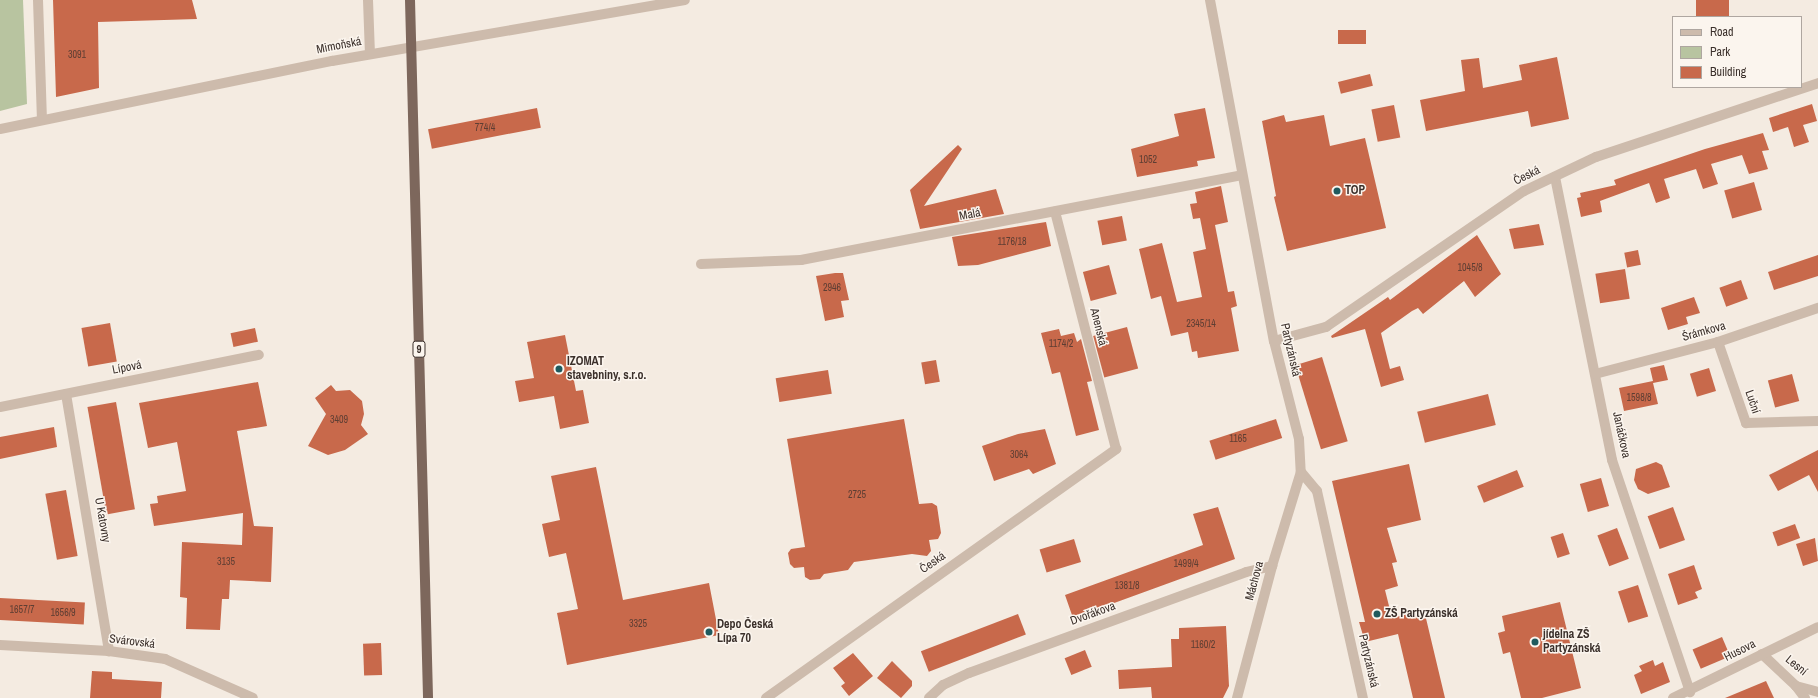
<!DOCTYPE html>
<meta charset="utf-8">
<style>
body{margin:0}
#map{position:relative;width:1818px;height:698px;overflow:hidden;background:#f4ebe1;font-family:"Archivo Narrow",sans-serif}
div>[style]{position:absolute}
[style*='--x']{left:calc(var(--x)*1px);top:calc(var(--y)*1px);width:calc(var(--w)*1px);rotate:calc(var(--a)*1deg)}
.green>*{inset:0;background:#b8c4a0}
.building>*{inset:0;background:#c8694b;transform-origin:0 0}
.minor>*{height:10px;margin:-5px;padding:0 5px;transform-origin:5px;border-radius:5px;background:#cdbbac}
.primary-bridge>*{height:10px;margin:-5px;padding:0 5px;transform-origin:5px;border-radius:5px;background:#7d675c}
.dots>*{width:11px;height:11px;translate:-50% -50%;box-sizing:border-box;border:2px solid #fbf5ee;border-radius:50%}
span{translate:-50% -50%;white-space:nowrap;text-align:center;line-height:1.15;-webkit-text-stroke:3px #fbf5ee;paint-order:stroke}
.number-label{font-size:10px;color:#5e3e33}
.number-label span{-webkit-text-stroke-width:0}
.shield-label span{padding:1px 3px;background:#fbf5ee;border:1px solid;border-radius:3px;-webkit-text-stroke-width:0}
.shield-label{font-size:11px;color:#3b302b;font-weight:700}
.street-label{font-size:12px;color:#3b302b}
.poi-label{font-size:12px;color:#3b302b;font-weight:700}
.left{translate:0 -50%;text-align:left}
.legend{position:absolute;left:1672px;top:16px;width:130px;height:72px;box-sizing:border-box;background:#fbf5ee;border:1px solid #aea6a0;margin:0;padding:5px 7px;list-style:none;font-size:12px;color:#3b302b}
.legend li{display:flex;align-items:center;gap:8px;height:20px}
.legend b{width:20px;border:1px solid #aea6a0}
</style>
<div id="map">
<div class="green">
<div style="clip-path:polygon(0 0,23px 0,27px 104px,0 111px)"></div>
</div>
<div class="building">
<div style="clip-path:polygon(53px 0,192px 0,197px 19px,98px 22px,99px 88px,56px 97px)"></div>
<div style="left:1696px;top:0;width:33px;height:17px"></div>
<div style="left:1366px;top:30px;width:14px;height:28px;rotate:90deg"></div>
<div style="clip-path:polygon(1557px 57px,1569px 119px,1531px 127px,1528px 111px,1426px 131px,1420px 100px,1465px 91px,1461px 60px,1479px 58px,1483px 88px,1522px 80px,1519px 65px)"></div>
<div style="left:1370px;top:74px;width:12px;height:33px;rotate:76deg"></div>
<div style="clip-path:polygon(1812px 104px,1817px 121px,1803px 125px,1809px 142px,1794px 147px,1788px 127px,1773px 132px,1769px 118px)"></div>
<div style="left:1394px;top:105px;width:33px;height:23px;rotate:79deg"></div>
<div style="left:537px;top:108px;width:20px;height:111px;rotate:79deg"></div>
<div style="clip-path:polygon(1205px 108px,1215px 158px,1197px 161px,1198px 166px,1137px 177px,1131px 149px,1179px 136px,1174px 114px)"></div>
<div style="clip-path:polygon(1284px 115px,1286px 122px,1324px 115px,1330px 146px,1365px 138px,1386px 228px,1287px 251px,1274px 197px,1276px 196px,1262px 121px)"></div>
<div style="clip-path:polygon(1763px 133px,1769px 150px,1762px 151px,1768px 169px,1749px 174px,1742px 155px,1711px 164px,1718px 184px,1703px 189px,1696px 169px,1664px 179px,1670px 198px,1656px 203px,1649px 183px,1600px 201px,1602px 212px,1581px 217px,1577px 198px,1581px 197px,1580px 193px,1616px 185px,1614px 180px,1631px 174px,1705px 149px)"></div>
<div style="clip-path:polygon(958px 145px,962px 149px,924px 206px,996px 189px,1004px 214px,920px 229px,910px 190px)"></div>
<div style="left:1754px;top:182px;width:29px;height:31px;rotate:74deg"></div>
<div style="clip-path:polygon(1221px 186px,1228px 222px,1215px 225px,1228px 292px,1234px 291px,1237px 306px,1231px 308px,1239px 351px,1198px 358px,1197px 351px,1192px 352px,1188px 332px,1171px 336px,1161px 296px,1151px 299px,1139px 249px,1162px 243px,1177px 302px,1202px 297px,1193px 252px,1206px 249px,1200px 218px,1193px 219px,1190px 204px,1197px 203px,1195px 192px)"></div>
<div style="left:1122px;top:216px;width:25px;height:25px;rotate:79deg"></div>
<div style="clip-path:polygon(1046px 222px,1051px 246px,978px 265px,958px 266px,952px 237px)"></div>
<div style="clip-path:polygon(1539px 224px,1544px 245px,1514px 249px,1509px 229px)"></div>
<div style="clip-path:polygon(1477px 235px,1501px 274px,1475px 297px,1464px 281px,1423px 314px,1418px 308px,1412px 311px,1381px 333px,1390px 369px,1400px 366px,1404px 380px,1381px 387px,1365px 329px,1332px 338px,1331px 336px,1388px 297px,1390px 300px)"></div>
<div style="left:1638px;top:250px;width:15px;height:14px;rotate:79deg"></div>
<div style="clip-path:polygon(1818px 255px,1818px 276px,1774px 290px,1768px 272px)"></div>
<div style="left:1109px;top:265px;width:30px;height:27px;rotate:75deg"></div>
<div style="left:1625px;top:269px;width:30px;height:30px;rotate:81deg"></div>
<div style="clip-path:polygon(835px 273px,843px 273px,849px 300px,841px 301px,844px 317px,825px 321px,816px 276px)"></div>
<div style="left:1741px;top:280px;width:20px;height:23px;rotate:70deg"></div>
<div style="clip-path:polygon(1694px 297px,1700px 313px,1686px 317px,1688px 324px,1668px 330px,1661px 308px)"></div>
<div style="left:110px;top:323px;width:39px;height:29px;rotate:80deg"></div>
<div style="left:1127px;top:327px;width:43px;height:35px;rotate:75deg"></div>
<div style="left:255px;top:328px;width:14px;height:25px;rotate:78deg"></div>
<div style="clip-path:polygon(1059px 329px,1061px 336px,1074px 333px,1077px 342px,1081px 339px,1092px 381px,1087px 382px,1099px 430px,1076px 436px,1060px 372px,1052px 374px,1041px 333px)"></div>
<div style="clip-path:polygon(565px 335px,576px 391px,583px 390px,589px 423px,560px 429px,554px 396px,519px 402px,515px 381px,534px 378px,527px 342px)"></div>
<div style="left:1322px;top:357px;width:88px;height:28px;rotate:73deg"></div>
<div style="left:936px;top:360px;width:22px;height:15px;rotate:80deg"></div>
<div style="clip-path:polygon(1664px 365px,1668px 380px,1653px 383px,1658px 404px,1624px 411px,1619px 388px,1653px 381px,1650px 368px)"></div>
<div style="left:1709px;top:368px;width:24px;height:20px;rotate:73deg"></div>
<div style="left:828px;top:370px;width:24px;height:53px;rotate:81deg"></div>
<div style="left:1792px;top:374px;width:28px;height:25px;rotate:75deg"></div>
<div style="clip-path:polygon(258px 382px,267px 426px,237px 431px,254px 526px,273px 527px,271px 582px,230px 580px,229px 599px,222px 599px,220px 630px,186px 629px,187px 598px,180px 597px,182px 542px,242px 545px,243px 513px,154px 526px,150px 504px,158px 503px,157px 496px,186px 491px,177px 442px,148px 448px,139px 403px)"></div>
<div style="clip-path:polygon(331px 385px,336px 391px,350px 390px,362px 401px,364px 414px,361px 425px,368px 434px,345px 450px,328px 455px,308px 446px,326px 414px,315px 398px)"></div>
<div style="left:1488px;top:394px;width:32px;height:73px;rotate:76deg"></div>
<div style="left:116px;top:402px;width:109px;height:29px;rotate:80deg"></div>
<div style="clip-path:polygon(904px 419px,919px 504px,932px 503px,937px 506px,941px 533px,938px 539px,929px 540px,931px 551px,927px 556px,912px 554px,854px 562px,848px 570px,824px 574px,820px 579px,810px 580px,805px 577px,804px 567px,794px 568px,790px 564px,788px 553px,791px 549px,805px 547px,787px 439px)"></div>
<div style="left:1276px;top:419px;width:20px;height:70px;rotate:72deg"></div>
<div style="clip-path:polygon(54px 427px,57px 447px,0 459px,0 437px)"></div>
<div style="clip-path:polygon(1045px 429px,1056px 464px,1033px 474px,1029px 469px,994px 481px,982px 446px,1018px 434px)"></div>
<div style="clip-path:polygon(1818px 450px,1818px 492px,1809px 475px,1778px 491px,1769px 475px)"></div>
<div style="clip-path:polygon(1656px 462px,1662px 465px,1670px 487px,1648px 494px,1638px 489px,1634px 480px,1636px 469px)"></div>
<div style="clip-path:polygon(1409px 464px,1421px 520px,1387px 528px,1397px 562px,1392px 563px,1398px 586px,1385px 590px,1392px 618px,1424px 610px,1445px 698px,1413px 698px,1398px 634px,1365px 642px,1359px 622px,1365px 622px,1332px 481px)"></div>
<div style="clip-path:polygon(596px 467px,623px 600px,709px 583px,719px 635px,567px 665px,557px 613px,578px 609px,566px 553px,549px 557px,542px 524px,560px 520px,551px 476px)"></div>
<div style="left:1517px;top:470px;width:18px;height:43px;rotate:68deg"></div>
<div style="left:1601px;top:478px;width:29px;height:22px;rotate:74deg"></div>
<div style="left:66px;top:490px;width:67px;height:21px;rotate:80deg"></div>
<div style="clip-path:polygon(1218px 507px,1235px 559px,1073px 618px,1065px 595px,1203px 545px,1193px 514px)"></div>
<div style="left:1673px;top:507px;width:35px;height:27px;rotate:70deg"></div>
<div style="left:1795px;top:524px;width:15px;height:24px;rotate:70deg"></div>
<div style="left:1617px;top:528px;width:33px;height:21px;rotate:69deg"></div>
<div style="left:1563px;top:533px;width:22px;height:13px;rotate:72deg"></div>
<div style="clip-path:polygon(1815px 538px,1818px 561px,1803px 566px,1796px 544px)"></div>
<div style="left:1074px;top:539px;width:24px;height:36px;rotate:73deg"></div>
<div style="clip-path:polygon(1694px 565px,1702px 589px,1695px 592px,1698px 598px,1678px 605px,1668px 574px)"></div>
<div style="left:1638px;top:585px;width:33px;height:21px;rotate:72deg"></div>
<div style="left:0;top:598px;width:85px;height:22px;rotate:3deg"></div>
<div style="clip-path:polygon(1560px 602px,1581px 688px,1542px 698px,1521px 698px,1510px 652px,1503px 654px,1498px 633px,1505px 631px,1502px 616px)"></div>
<div style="left:1018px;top:614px;width:22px;height:104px;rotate:69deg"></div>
<div style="clip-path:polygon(1226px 626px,1229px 686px,1223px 698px,1152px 698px,1151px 687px,1119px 689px,1118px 670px,1172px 667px,1171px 639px,1179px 639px,1179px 628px)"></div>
<div style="left:1722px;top:637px;width:21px;height:32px;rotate:67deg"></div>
<div style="left:381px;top:643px;width:32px;height:18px;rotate:88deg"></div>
<div style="left:1085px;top:650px;width:18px;height:22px;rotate:68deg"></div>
<div style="clip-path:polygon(853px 653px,873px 676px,849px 696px,841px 686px,845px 683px,833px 668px)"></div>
<div style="clip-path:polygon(1653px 660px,1655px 666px,1663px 662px,1670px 682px,1641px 694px,1634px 675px,1642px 671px,1639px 666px)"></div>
<div style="clip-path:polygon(892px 661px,912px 681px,912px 686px,901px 698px,877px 678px)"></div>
<div style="clip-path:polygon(92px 671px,112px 672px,112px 679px,162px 682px,161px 698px,90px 698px)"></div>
<div style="clip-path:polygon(1766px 681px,1774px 698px,1725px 698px)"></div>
</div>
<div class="minor">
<div style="--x:38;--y:0;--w:120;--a:88.1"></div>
<div style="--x:368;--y:0;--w:54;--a:87.9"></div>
<div style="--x:1210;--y:0;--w:347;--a:79.4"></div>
<div style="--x:1274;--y:341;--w:101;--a:75.7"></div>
<div style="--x:1299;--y:439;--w:33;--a:87"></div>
<div style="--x:1301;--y:472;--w:25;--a:50"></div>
<div style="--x:1317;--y:491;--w:212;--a:77.5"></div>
<div style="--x:0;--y:129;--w:339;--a:-11.6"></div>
<div style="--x:332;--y:61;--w:358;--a:-9.8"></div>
<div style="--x:1555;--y:177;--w:289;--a:78.6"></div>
<div style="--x:1612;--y:460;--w:245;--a:71.4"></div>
<div style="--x:701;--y:264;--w:100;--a:-2.3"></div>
<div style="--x:801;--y:260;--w:449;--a:-10.9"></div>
<div style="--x:1274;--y:341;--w:54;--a:-15.1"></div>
<div style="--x:1326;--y:327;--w:240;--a:-34.5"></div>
<div style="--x:1524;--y:191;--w:80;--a:-25.3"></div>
<div style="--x:1596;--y:157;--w:234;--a:-18.4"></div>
<div style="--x:1718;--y:342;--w:86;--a:70.9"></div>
<div style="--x:1746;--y:423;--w:72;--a:-1.6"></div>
<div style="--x:1595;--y:374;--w:127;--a:-14.6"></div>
<div style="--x:1718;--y:342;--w:106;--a:-18.8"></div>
<div style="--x:66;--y:394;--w:261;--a:80.5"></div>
<div style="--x:0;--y:407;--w:264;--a:-11.4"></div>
<div style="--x:0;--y:645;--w:109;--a:3.2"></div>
<div style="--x:109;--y:651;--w:57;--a:8.1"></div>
<div style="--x:165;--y:659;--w:96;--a:23.9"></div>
<div style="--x:1762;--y:654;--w:47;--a:43.3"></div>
<div style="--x:1796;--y:686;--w:23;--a:15"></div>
<div style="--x:1796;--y:686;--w:15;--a:53"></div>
<div style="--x:766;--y:698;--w:430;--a:-35.4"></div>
<div style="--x:1116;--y:449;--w:245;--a:-104.4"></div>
<div style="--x:929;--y:698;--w:19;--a:-43"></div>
<div style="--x:943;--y:685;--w:29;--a:-25"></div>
<div style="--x:969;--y:673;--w:295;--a:-20"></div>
<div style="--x:1246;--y:572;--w:27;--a:-13"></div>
<div style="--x:1237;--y:698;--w:137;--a:-75.1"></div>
<div style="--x:1272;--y:566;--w:98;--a:-72.9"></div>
<div style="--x:1673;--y:698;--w:161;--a:-26.1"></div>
</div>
<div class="primary-bridge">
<div style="--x:410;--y:0;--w:698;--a:88.52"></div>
</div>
<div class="dots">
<div style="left:1337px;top:191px;background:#1f5a5e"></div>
<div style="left:559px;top:369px;background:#1f5a5e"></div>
<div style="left:1377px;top:614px;background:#1f5a5e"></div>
<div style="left:709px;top:632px;background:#1f5a5e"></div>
<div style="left:1535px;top:642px;background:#1f5a5e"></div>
</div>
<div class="number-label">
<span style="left:77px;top:55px">3091</span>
<span style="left:485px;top:128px">774/4</span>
<span style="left:1148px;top:160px">1052</span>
<span style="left:1012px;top:242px">1176/18</span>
<span style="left:1470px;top:268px">1045/8</span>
<span style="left:832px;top:288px">2946</span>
<span style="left:1201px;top:324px">2345/14</span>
<span style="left:1061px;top:344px">1174/2</span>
<span style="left:1639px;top:398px">1598/8</span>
<span style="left:339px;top:420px">3409</span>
<span style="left:1238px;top:439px">1165</span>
<span style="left:1019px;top:455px">3064</span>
<span style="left:857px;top:495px">2725</span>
<span style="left:226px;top:562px">3135</span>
<span style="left:1186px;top:564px">1499/4</span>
<span style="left:1127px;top:586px">1381/8</span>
<span style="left:22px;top:610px">1657/7</span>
<span style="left:63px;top:613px">1656/9</span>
<span style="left:638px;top:624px">3325</span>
<span style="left:1203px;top:645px">1160/2</span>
</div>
<div class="shield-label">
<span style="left:419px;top:349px">9</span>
</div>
<div class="street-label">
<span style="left:339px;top:46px;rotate:-11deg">Mimoňská</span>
<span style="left:1527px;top:176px;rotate:-27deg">Česká</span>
<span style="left:970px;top:215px;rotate:-11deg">Malá</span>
<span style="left:1098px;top:327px;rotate:76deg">Anenská</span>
<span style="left:1704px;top:332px;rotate:-16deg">Šrámkova</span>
<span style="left:1290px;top:350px;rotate:77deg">Partyzánská</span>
<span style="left:127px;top:368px;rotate:-11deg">Lípová</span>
<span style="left:1752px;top:402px;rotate:71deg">Luční</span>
<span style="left:1621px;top:435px;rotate:78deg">Janáčkova</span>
<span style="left:102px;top:520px;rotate:80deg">U Katovny</span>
<span style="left:933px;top:563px;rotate:-35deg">Česká</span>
<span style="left:1255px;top:581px;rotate:-75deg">Máchova</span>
<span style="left:1093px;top:614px;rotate:-20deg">Dvořákova</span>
<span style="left:132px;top:642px;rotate:7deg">Svárovská</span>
<span style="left:1740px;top:651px;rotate:-27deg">Husova</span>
<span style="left:1368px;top:661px;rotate:77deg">Partyzánská</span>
<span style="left:1796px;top:666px;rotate:39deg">Lesní</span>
</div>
<div class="poi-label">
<span class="left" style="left:1345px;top:191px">TOP</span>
<span class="left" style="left:567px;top:369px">IZOMAT<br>stavebniny, s.r.o.</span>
<span class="left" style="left:1385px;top:614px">ZŠ Partyzánská</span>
<span class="left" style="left:717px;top:632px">Depo Česká<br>Lípa 70</span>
<span class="left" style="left:1543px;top:642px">jídelna ZŠ<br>Partyzánská</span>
</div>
<ul class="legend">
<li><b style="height:5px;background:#cdbbac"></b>Road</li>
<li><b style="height:11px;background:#b8c4a0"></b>Park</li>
<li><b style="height:11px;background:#c8694b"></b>Building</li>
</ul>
</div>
